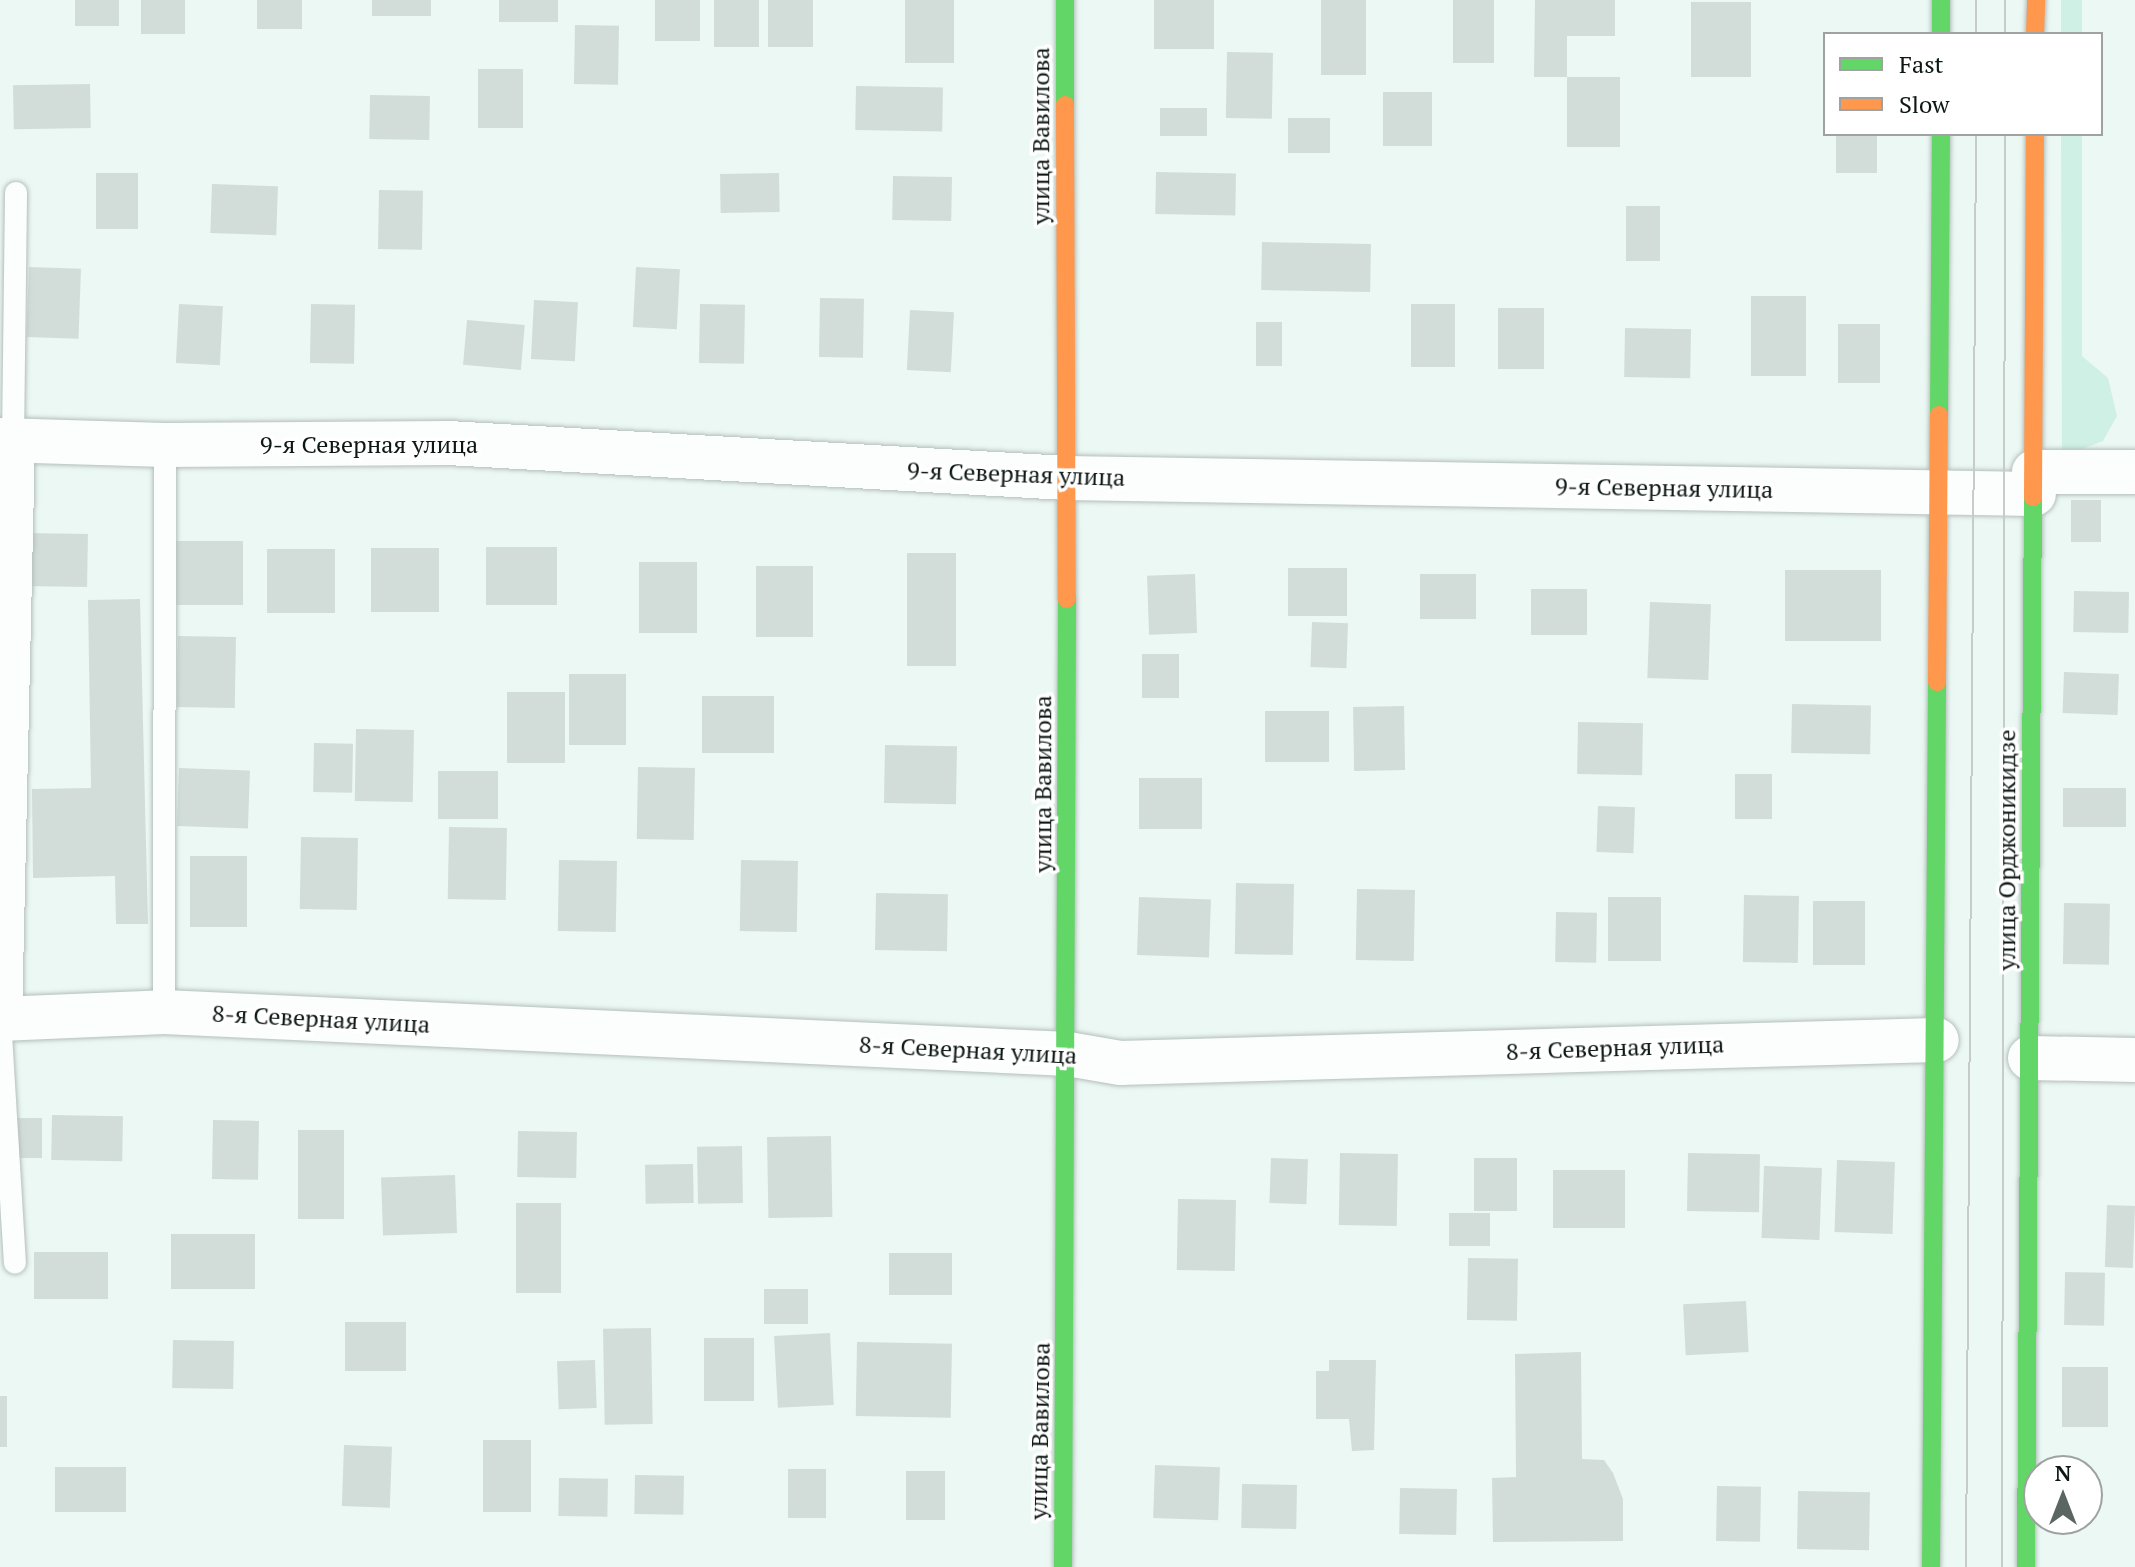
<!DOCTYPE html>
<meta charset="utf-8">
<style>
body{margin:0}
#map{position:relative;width:2135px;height:1567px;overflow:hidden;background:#ecf8f4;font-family:"PT Serif",serif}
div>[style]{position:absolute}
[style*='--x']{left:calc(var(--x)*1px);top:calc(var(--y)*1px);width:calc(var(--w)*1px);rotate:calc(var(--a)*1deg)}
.green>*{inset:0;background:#cff0e4;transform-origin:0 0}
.building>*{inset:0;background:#d2ddd9;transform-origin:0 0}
.roads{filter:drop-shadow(0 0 2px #b4bfbb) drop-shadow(0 0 2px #b4bfbb)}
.lane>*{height:22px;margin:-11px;padding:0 11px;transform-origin:11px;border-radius:11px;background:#fcfefd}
.street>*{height:44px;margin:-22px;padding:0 22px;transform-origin:22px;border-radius:22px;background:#fcfefd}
.fast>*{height:18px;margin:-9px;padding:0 9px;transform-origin:9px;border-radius:9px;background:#63d668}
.slow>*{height:18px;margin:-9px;padding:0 9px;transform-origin:9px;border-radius:9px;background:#ff974d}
.tram>*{height:2px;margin:-1px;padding:0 1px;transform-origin:1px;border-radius:1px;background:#c7cbca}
span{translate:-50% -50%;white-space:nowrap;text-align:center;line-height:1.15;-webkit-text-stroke:7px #fff;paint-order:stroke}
.street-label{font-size:24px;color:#0d1814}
.legend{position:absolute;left:1823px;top:32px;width:280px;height:104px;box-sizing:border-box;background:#fff;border:2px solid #9ea3a1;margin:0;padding:10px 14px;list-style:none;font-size:24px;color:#0d1814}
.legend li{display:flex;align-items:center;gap:16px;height:40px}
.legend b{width:40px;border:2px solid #9ea3a1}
.north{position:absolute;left:2023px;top:1455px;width:80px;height:80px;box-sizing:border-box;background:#fff;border:2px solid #9ea3a1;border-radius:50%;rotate:0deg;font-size:22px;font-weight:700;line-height:32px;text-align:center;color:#0d1814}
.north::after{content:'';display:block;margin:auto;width:28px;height:36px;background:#5b6662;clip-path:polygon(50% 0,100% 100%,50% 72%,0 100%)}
</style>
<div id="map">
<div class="green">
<div style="left:2061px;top:0;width:21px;height:34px"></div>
<div style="clip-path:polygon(2061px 134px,2082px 134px,2082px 356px,2108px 378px,2117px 416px,2103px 441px,2062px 457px)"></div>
</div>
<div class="building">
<div style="left:75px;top:0;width:44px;height:26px"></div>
<div style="left:141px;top:0;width:44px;height:34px"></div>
<div style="left:257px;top:0;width:45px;height:29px"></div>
<div style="left:372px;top:0;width:59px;height:16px"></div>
<div style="left:499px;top:0;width:59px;height:22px"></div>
<div style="left:655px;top:0;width:45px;height:41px"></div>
<div style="left:714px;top:0;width:45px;height:47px"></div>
<div style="left:768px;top:0;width:45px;height:47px"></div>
<div style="left:905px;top:0;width:49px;height:63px"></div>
<div style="left:1154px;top:0;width:60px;height:49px"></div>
<div style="left:1321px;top:0;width:45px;height:75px"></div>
<div style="left:1453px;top:0;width:41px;height:63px"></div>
<div style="clip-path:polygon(1535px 0,1615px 0,1615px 36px,1567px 36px,1567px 77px,1534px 77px)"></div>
<div style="left:1691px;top:2px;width:60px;height:75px"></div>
<div style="left:575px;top:25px;width:44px;height:59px;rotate:1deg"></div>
<div style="left:1227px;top:52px;width:46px;height:66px;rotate:1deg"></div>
<div style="left:523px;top:69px;width:59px;height:45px;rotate:90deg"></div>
<div style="left:1567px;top:77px;width:53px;height:70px"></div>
<div style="left:90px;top:84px;width:44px;height:77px;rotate:89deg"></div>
<div style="left:856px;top:86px;width:87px;height:44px;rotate:1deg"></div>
<div style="left:1383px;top:92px;width:49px;height:54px"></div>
<div style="left:370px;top:95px;width:60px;height:44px;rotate:1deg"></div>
<div style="left:1160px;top:108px;width:47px;height:28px"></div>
<div style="left:1288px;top:118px;width:42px;height:35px"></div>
<div style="left:1836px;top:134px;width:41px;height:39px"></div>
<div style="left:1156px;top:172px;width:80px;height:42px;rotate:1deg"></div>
<div style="left:96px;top:173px;width:42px;height:56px"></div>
<div style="left:779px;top:173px;width:39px;height:59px;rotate:89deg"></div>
<div style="left:893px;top:176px;width:59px;height:44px;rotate:1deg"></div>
<div style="left:212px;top:184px;width:66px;height:49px;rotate:2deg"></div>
<div style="left:379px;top:190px;width:44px;height:59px;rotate:1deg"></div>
<div style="left:1626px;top:206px;width:34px;height:55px"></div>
<div style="left:1262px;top:242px;width:109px;height:48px;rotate:1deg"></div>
<div style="left:29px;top:267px;width:52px;height:70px;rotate:2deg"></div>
<div style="left:636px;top:267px;width:44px;height:60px;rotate:3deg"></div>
<div style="left:1751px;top:296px;width:55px;height:80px"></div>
<div style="left:820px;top:298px;width:44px;height:59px;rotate:1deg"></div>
<div style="left:534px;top:300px;width:44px;height:59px;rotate:3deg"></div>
<div style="left:179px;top:304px;width:44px;height:59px;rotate:3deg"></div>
<div style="left:311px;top:304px;width:44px;height:59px;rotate:1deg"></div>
<div style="left:700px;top:304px;width:45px;height:59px;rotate:1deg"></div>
<div style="left:1411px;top:304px;width:44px;height:63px"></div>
<div style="left:1498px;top:308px;width:46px;height:61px"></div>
<div style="left:910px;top:310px;width:44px;height:60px;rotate:3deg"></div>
<div style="left:467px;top:320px;width:58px;height:45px;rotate:5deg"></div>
<div style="left:1256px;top:322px;width:26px;height:44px"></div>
<div style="left:1838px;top:324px;width:42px;height:59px"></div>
<div style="left:1625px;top:328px;width:66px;height:49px;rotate:1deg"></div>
<div style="left:2071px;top:500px;width:30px;height:42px"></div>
<div style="left:25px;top:533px;width:63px;height:53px;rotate:1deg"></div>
<div style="left:176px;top:541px;width:67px;height:64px"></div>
<div style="left:486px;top:547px;width:71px;height:58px"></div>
<div style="left:371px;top:548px;width:68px;height:64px"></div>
<div style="left:267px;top:549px;width:68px;height:64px"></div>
<div style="left:956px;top:553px;width:113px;height:49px;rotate:90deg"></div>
<div style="left:639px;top:562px;width:58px;height:71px"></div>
<div style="left:756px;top:566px;width:57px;height:71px"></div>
<div style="left:1288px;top:568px;width:59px;height:48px"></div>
<div style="left:1785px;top:570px;width:96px;height:71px"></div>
<div style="left:1195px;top:574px;width:59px;height:48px;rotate:88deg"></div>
<div style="left:1420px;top:574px;width:56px;height:45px"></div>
<div style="left:1531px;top:589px;width:56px;height:46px"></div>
<div style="left:2074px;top:591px;width:55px;height:41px;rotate:1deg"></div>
<div style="clip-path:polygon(140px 599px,148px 924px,116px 924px,115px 876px,33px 878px,32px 789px,91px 788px,88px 600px)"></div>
<div style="left:1650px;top:602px;width:61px;height:76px;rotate:2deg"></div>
<div style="left:1312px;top:622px;width:36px;height:45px;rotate:2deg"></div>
<div style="left:178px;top:636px;width:58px;height:71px;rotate:1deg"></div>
<div style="left:1142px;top:654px;width:37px;height:44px"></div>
<div style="left:2064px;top:672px;width:55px;height:41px;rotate:2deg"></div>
<div style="left:569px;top:674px;width:57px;height:71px"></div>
<div style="left:507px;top:692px;width:58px;height:71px"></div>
<div style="left:702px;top:696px;width:72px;height:57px"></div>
<div style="left:1792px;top:704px;width:79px;height:49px;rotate:1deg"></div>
<div style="left:1404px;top:706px;width:64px;height:51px;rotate:89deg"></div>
<div style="left:1265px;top:711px;width:64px;height:51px"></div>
<div style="left:1578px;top:722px;width:65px;height:52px;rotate:1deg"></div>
<div style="left:356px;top:729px;width:58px;height:72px;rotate:1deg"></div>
<div style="left:314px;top:743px;width:39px;height:49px;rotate:1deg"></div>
<div style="left:885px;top:745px;width:72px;height:58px;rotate:1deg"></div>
<div style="left:638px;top:767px;width:57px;height:72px;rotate:1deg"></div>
<div style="left:179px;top:768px;width:71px;height:58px;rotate:2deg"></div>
<div style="left:498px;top:771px;width:48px;height:60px;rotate:90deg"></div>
<div style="left:1735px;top:774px;width:37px;height:45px"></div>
<div style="left:1139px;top:778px;width:63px;height:51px"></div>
<div style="left:2063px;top:788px;width:63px;height:39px"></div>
<div style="left:1598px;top:806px;width:37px;height:46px;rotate:2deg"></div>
<div style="left:449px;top:827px;width:58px;height:72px;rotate:1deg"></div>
<div style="left:301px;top:837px;width:57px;height:72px;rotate:1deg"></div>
<div style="left:190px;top:856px;width:57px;height:71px"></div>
<div style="left:559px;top:860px;width:58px;height:71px;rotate:1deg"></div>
<div style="left:741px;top:860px;width:57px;height:71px;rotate:1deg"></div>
<div style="left:1236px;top:883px;width:58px;height:71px;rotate:1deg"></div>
<div style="left:1357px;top:889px;width:58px;height:71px;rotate:1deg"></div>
<div style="left:876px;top:893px;width:72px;height:57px;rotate:1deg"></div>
<div style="left:1744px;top:895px;width:55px;height:67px;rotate:1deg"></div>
<div style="left:1139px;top:897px;width:72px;height:58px;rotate:2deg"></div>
<div style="left:1608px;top:897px;width:53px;height:64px"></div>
<div style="left:1813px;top:901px;width:52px;height:64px"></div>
<div style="left:2064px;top:903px;width:46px;height:61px;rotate:1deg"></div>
<div style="left:1556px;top:912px;width:41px;height:50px;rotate:1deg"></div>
<div style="left:52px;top:1115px;width:71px;height:45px;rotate:1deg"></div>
<div style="left:11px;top:1118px;width:31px;height:40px"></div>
<div style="left:213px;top:1120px;width:46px;height:59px;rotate:1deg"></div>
<div style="left:298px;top:1130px;width:46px;height:89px"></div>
<div style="left:518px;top:1131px;width:59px;height:46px;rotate:1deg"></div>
<div style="left:831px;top:1136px;width:81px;height:64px;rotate:89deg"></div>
<div style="left:742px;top:1146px;width:57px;height:45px;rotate:89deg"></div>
<div style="left:1340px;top:1153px;width:58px;height:72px;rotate:1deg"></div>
<div style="left:1688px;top:1153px;width:72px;height:58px;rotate:1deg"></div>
<div style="left:1271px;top:1158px;width:37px;height:45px;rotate:2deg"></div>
<div style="left:1474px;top:1158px;width:43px;height:53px"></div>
<div style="left:1837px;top:1160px;width:58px;height:72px;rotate:2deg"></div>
<div style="left:693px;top:1164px;width:39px;height:48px;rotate:89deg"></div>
<div style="left:1764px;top:1166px;width:58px;height:72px;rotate:2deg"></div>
<div style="left:1553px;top:1170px;width:72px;height:58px"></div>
<div style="left:455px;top:1175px;width:58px;height:74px;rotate:88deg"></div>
<div style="left:1178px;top:1199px;width:58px;height:71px;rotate:1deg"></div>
<div style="left:516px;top:1203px;width:45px;height:90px"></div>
<div style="left:2107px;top:1205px;width:28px;height:62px;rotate:2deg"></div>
<div style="left:1449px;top:1213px;width:41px;height:33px"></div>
<div style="left:171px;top:1234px;width:84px;height:55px"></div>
<div style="left:34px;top:1252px;width:74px;height:47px"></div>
<div style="left:889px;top:1253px;width:63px;height:42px"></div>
<div style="left:1468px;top:1258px;width:50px;height:62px;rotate:1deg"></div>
<div style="left:2065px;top:1272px;width:40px;height:53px;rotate:1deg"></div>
<div style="left:764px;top:1289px;width:44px;height:35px"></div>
<div style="left:1746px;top:1301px;width:51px;height:63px;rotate:87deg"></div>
<div style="left:345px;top:1322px;width:61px;height:49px"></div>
<div style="left:651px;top:1328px;width:96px;height:48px;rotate:89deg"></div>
<div style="left:830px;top:1333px;width:72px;height:56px;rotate:87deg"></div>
<div style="left:754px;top:1338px;width:63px;height:50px;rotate:90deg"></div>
<div style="left:173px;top:1340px;width:61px;height:48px;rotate:1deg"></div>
<div style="left:857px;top:1342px;width:95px;height:74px;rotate:1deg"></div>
<div style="clip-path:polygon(1581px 1352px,1582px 1459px,1604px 1460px,1613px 1473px,1623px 1499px,1623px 1541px,1493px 1542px,1492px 1478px,1516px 1477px,1515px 1354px)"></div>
<div style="left:595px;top:1360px;width:48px;height:38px;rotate:88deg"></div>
<div style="clip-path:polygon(1329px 1360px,1376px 1360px,1374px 1450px,1352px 1451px,1349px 1419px,1316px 1419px,1316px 1371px,1329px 1371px)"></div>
<div style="left:2062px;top:1367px;width:46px;height:60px"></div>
<div style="left:0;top:1396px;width:7px;height:51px"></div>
<div style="left:483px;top:1440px;width:48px;height:72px"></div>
<div style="left:344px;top:1445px;width:48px;height:61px;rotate:2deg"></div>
<div style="left:1155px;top:1465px;width:65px;height:53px;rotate:2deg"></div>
<div style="left:55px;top:1467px;width:71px;height:45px"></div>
<div style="left:788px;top:1469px;width:38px;height:49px"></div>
<div style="left:906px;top:1471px;width:39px;height:49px"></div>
<div style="left:635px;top:1475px;width:49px;height:39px;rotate:1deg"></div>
<div style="left:559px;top:1478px;width:49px;height:38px;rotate:1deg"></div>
<div style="left:1242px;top:1484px;width:55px;height:44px;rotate:1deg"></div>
<div style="left:1717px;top:1486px;width:44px;height:55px;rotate:1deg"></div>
<div style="left:1400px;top:1488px;width:57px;height:46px;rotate:1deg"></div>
<div style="left:1798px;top:1491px;width:72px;height:58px;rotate:1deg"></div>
</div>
<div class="roads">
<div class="lane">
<div style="--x:13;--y:440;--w:247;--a:-89.3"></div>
<div style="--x:164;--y:1012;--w:567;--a:-89.9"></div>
<div style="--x:0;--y:1019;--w:244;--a:86.5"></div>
</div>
<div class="street">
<div style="--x:0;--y:440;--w:165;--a:1.7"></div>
<div style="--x:165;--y:445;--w:283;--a:-0.4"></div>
<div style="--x:448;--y:443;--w:619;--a:3.24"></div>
<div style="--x:1066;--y:478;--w:968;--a:0.95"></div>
<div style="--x:2034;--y:472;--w:101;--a:0"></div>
<div style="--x:0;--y:1019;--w:164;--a:-2.4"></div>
<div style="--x:164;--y:1012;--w:905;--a:2.66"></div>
<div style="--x:1068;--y:1054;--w:53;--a:9.8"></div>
<div style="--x:1120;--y:1063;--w:817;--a:-1.61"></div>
<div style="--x:0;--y:1019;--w:579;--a:-88.71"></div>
<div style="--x:2030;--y:1058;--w:105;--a:1.1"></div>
</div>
<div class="fast">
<div style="--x:1065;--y:0;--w:105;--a:90"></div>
<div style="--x:1941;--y:0;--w:34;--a:90"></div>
<div style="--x:1939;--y:415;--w:281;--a:-89.6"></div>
<div style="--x:1063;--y:1567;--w:968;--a:-89.76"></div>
<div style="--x:1931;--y:1567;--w:885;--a:-89.61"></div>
<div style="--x:2026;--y:1567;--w:1070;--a:-89.63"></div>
</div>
<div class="slow">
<div style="--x:2035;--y:34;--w:34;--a:-88"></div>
<div style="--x:1065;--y:105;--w:494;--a:89.8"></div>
<div style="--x:2033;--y:497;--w:363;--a:-89.7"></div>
<div style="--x:1937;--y:682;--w:267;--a:-89.6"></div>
</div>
</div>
<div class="tram">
<div style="--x:1976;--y:0;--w:34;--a:90"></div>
<div style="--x:2005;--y:0;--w:34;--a:90"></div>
<div style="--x:1966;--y:1567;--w:1433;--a:-89.6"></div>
<div style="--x:2002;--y:1567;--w:1433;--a:-89.88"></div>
</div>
<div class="street-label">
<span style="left:1041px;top:136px;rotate:-90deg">улица Вавилова</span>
<span style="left:369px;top:445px">9-я Северная улица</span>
<span style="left:1016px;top:474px;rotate:2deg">9-я Северная улица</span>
<span style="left:1664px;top:488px;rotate:1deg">9-я Северная улица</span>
<span style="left:1043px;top:784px;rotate:-90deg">улица Вавилова</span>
<span style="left:2007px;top:850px;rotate:-90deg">улица Орджоникидзе</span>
<span style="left:321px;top:1019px;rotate:3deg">8-я Северная улица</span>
<span style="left:1615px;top:1048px;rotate:-2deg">8-я Северная улица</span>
<span style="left:968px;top:1050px;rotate:3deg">8-я Северная улица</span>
<span style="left:1040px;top:1431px;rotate:-89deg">улица Вавилова</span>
</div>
<ul class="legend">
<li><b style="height:10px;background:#63d668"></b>Fast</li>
<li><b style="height:10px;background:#ff974d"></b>Slow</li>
</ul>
<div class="north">N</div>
</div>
